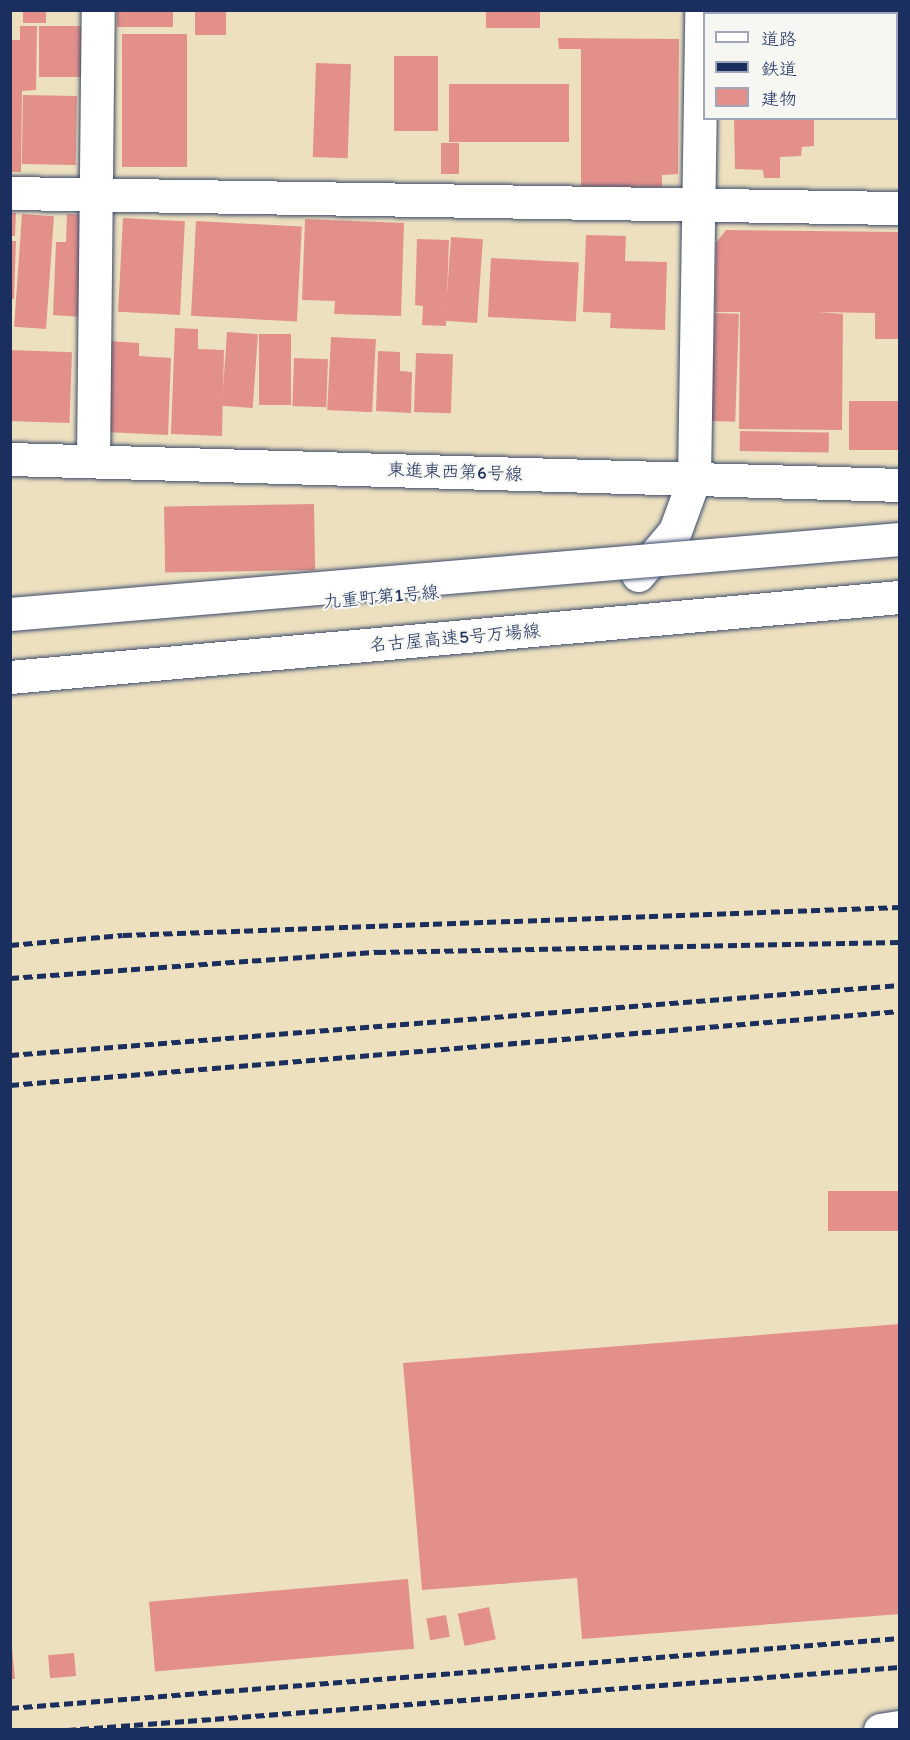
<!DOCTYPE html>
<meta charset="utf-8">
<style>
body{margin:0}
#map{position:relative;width:910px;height:1740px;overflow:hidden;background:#ece0bf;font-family:Itim,"Klee One",sans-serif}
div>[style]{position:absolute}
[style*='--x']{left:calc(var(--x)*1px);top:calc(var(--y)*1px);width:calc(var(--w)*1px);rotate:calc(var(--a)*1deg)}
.building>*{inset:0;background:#e3908b;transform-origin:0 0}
.roads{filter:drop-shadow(0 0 2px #3a4a6d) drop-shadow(0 0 2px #3a4a6d)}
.minor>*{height:33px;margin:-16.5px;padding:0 16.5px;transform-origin:16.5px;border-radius:16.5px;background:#fff}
.highway>*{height:33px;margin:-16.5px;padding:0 16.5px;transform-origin:16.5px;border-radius:16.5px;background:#fff}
.rail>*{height:4.5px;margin-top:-2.25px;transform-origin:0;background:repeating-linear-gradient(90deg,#1b2f5e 0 9px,transparent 0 13.5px)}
.bridges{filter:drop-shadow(0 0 2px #3a4a6d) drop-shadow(0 0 2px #3a4a6d)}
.highway-bridge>*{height:33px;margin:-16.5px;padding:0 16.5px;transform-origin:16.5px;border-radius:16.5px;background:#fff}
span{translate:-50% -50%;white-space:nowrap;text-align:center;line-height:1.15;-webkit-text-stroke:4.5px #f6f6f2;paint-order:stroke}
.street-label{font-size:18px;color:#1b2f5e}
.frame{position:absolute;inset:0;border:12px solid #1b2f5e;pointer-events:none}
.legend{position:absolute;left:703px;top:12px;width:195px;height:108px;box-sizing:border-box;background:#f6f6f2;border:2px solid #9ea6b7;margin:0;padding:8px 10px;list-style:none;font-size:18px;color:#1b2f5e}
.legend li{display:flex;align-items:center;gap:12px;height:30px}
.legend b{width:30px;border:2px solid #9ea6b7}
</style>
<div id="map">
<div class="building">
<div style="left:23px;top:10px;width:23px;height:13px"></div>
<div style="left:117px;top:10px;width:56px;height:17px"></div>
<div style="left:195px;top:10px;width:31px;height:25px"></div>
<div style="left:486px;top:10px;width:54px;height:18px"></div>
<div style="left:747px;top:10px;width:65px;height:4px"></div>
<div style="clip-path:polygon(837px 10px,900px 10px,900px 30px,896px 14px)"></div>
<div style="clip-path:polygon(20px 26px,37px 26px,36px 90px,22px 91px,21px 172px,10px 172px,10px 40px,20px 40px)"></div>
<div style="left:39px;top:26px;width:48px;height:51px"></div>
<div style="left:122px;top:34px;width:65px;height:133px"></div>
<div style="clip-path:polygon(558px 38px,679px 39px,678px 174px,662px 175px,662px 187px,581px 186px,581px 49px,559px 49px)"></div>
<div style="left:394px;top:56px;width:44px;height:75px"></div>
<div style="left:316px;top:63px;width:35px;height:94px;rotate:2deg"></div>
<div style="left:449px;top:84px;width:120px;height:58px"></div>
<div style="left:23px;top:95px;width:54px;height:69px;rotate:1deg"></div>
<div style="clip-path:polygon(734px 118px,814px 118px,814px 146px,802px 147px,801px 156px,780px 157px,780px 178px,764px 178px,763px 170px,735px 169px)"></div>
<div style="left:441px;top:143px;width:18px;height:31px"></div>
<div style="clip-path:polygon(10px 213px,16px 213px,15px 236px,10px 236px)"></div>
<div style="left:22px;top:214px;width:32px;height:113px;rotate:4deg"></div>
<div style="clip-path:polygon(67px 214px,84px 215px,81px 317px,53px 315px,56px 242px,66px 242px)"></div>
<div style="left:123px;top:218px;width:62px;height:94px;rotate:3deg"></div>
<div style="clip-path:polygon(305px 219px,404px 223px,401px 316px,334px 314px,335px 301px,302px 300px)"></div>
<div style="left:196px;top:221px;width:106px;height:95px;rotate:3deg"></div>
<div style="clip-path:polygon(726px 230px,900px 232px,900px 339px,875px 339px,875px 313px,818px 312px,843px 314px,842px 430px,739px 429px,740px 312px,715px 312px,716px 243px)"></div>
<div style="clip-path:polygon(586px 235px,626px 236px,625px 261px,667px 262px,665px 330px,610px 328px,611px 313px,583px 312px)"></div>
<div style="left:451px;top:237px;width:32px;height:84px;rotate:4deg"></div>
<div style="clip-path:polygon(417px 239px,449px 240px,446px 326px,422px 325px,423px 306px,415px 305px)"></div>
<div style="clip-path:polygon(10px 241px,16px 241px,14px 299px,10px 299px)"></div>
<div style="left:491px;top:258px;width:88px;height:59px;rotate:3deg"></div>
<div style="left:715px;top:313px;width:24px;height:108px;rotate:2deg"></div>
<div style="clip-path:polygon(175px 328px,198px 329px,198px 349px,224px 350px,222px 436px,171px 434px)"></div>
<div style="left:227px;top:332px;width:31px;height:74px;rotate:4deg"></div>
<div style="left:259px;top:334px;width:32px;height:71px"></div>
<div style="left:331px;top:337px;width:45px;height:73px;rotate:3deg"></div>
<div style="clip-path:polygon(109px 341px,139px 343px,139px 356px,171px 358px,168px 435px,106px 432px)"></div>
<div style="left:10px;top:350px;width:62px;height:71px;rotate:2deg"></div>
<div style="clip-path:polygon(378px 351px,400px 352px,400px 371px,412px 372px,411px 413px,376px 411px)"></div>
<div style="left:416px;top:353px;width:37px;height:59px;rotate:2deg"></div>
<div style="left:294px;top:358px;width:34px;height:48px;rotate:2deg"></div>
<div style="left:849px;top:401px;width:51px;height:49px"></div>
<div style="left:740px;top:431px;width:89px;height:20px;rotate:1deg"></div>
<div style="left:314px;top:504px;width:66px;height:150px;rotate:89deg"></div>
<div style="left:900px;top:1191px;width:40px;height:72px;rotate:90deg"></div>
<div style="clip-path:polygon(900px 1324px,900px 1614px,582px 1639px,577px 1578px,422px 1590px,403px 1363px)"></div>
<div style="left:408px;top:1579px;width:70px;height:260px;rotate:85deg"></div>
<div style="left:489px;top:1607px;width:33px;height:32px;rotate:78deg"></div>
<div style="left:446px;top:1615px;width:22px;height:20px;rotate:80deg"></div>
<div style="clip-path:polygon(10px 1648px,12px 1648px,15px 1679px,10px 1679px)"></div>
<div style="left:74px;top:1653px;width:23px;height:26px;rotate:85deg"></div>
</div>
<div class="roads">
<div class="minor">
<div style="--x:10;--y:193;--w:890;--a:0.97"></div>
<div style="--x:10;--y:459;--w:890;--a:1.67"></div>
<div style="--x:93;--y:460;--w:450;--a:-89.4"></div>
<div style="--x:638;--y:575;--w:57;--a:-49.9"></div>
<div style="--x:675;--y:531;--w:55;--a:-69.9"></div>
<div style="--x:694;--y:479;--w:469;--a:-89.1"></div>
<div style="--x:880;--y:1730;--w:20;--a:-9"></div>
</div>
<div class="highway">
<div style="--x:10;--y:677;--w:894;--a:-5.14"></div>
</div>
</div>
<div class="rail">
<div style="--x:10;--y:945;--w:113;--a:-5.1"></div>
<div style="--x:123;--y:935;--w:778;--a:-2.06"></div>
<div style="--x:10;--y:978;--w:368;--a:-4.1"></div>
<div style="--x:377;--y:952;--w:523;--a:-1.1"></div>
<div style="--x:10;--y:1055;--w:893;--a:-4.5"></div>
<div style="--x:10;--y:1085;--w:893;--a:-4.75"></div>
<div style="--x:10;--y:1708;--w:893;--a:-4.5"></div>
<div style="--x:67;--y:1730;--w:835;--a:-4.33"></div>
</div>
<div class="bridges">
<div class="highway-bridge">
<div style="--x:10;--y:614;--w:893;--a:-4.82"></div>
</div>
</div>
<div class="street-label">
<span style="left:455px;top:472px;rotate:2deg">東進東西第6号線</span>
<span style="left:381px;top:597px;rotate:-5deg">九重町第1号線</span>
<span style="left:455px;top:638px;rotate:-5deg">名古屋高速5号万場線</span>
</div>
<div class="frame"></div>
<ul class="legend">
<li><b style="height:8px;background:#fff"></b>道路</li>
<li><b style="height:8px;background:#1b2f5e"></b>鉄道</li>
<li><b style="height:16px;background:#e3908b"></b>建物</li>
</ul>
</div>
